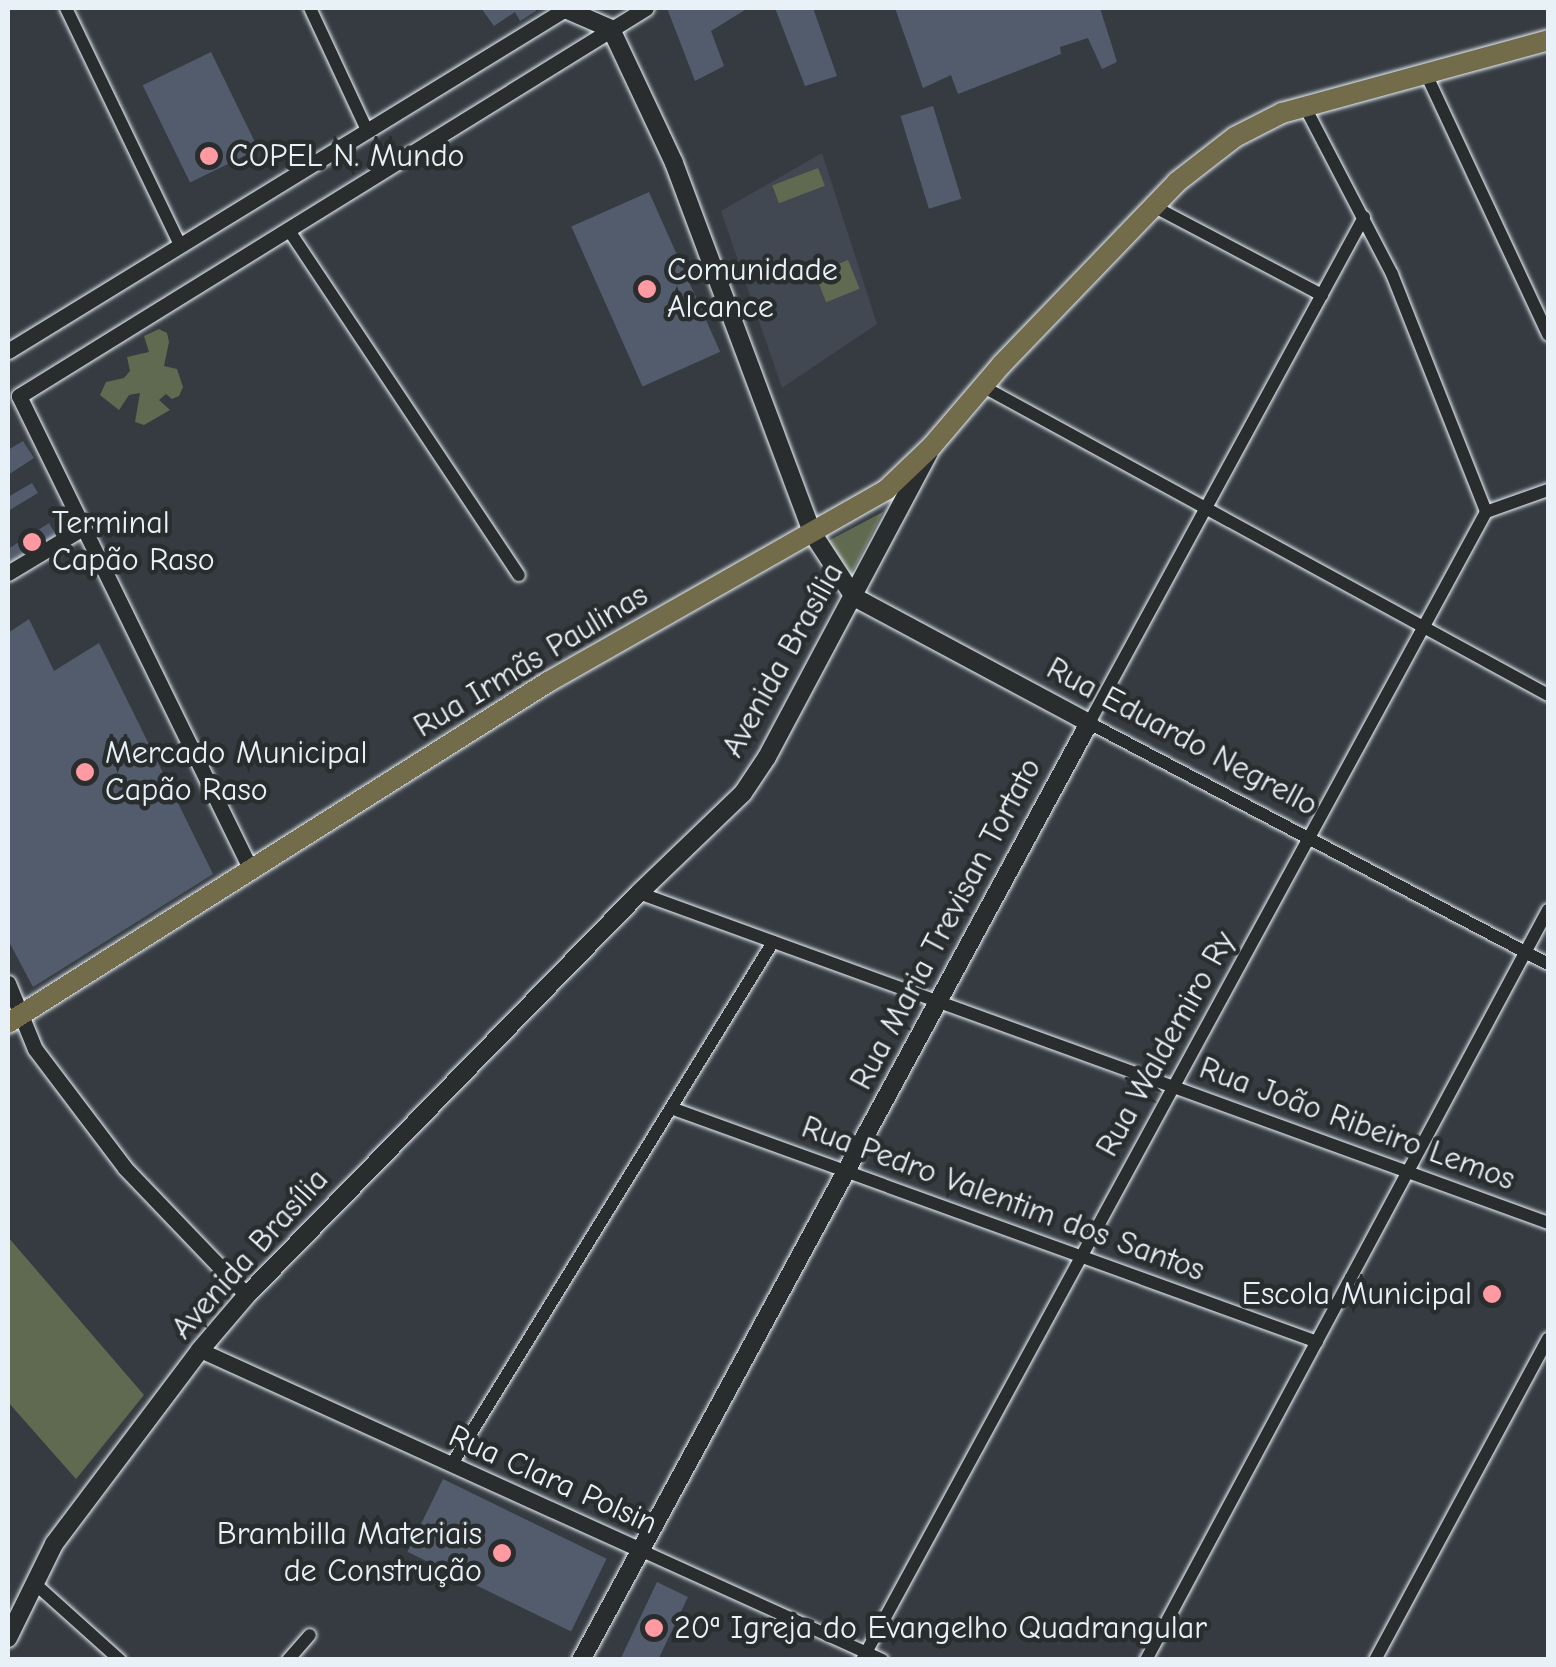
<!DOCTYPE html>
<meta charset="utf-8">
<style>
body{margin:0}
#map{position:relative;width:1556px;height:1667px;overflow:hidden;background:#363b41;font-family:"Comic Neue",sans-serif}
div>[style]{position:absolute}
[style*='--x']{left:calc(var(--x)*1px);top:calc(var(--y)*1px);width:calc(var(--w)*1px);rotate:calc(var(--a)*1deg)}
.built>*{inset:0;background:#424851}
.green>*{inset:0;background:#5f6a51;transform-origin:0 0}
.building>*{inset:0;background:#535c6c;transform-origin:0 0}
.roads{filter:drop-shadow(0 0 2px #e8f1f8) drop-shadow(0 0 2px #e8f1f8)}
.minor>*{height:12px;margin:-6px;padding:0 6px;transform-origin:6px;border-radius:6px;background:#2a2d2e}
.tertiary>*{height:15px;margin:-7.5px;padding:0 7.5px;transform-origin:7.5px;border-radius:7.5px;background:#2a2d2e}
.secondary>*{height:18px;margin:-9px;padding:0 9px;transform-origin:9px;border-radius:9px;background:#2a2d2e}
.primary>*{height:20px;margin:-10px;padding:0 10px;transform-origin:10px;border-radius:10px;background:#726c4b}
.dots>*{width:28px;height:28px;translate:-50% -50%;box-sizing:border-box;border:5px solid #2a2d2e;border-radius:50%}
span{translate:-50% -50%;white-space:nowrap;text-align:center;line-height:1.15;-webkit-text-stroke:9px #2a2d2e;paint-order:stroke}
.poi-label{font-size:32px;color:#e8f1f8}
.left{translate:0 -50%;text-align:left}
.right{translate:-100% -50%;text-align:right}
.street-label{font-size:32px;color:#e8f1f8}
.frame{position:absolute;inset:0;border:10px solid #e8f1f8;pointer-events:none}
</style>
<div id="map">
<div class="built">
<div style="clip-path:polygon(822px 153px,877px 324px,782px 388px,721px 211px)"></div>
</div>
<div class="green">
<div style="left:818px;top:168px;width:19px;height:49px;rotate:69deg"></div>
<div style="left:848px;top:260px;width:31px;height:36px;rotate:68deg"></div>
<div style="clip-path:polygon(159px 329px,167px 333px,169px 342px,164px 366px,177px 369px,183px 387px,179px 396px,172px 399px,166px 394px,159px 400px,170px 410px,144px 425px,135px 422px,140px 393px,129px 395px,119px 410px,100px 395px,106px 382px,124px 378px,130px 371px,127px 357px,149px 352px,144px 336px)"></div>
<div style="clip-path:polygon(883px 512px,851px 574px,828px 541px)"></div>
<div style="clip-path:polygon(8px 1237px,144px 1395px,76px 1479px,8px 1402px)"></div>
</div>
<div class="building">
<div style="clip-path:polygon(481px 8px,535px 8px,536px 11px,520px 21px,515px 12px,494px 26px)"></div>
<div style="clip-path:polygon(667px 8px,748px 8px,711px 31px,724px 66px,695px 81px)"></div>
<div style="clip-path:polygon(775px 8px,813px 8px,837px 76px,805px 86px)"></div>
<div style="clip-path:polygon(895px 8px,1100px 8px,1117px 62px,1102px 69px,1088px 38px,1060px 47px,1061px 54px,958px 94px,951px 75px,923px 88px)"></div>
<div style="left:211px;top:52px;width:108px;height:76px;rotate:64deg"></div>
<div style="left:933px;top:106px;width:97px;height:34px;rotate:73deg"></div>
<div style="left:649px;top:192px;width:175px;height:85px;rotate:66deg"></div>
<div style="clip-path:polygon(23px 441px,34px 458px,8px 475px,8px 450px)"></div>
<div style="clip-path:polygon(32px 483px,38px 493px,8px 511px,8px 497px)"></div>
<div style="clip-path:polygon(49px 523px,56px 535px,8px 564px,8px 549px)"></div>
<div style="clip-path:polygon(29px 619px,54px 671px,99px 643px,213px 874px,33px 987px,8px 940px,8px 633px)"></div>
<div style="left:443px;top:1479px;width:182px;height:81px;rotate:26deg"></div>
<div style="clip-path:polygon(657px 1582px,688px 1597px,658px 1660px,620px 1660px)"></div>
</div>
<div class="roads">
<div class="minor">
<div style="--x:66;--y:8;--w:263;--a:64.3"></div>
<div style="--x:310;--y:8;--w:135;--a:65"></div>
<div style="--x:1426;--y:74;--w:288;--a:64.9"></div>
<div style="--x:1305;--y:107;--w:188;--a:62.5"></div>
<div style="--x:1392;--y:274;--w:256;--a:68.4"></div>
<div style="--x:1153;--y:206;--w:191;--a:27.8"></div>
<div style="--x:1364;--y:217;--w:576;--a:118.52"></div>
<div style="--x:1089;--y:723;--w:518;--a:27.7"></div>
<div style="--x:288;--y:229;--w:416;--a:56.3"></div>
<div style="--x:982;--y:386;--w:645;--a:28.63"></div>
<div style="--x:639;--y:893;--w:967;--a:19.95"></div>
<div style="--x:671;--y:1108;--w:687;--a:19.91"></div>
<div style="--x:452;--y:1464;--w:613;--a:-58.41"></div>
<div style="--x:640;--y:1550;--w:266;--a:24.4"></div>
<div style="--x:33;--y:1582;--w:117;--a:41.9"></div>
<div style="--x:288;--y:1660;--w:33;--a:-49"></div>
<div style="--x:862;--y:1660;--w:1307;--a:-61.47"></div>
<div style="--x:1486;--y:512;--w:66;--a:-19.5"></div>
<div style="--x:1146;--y:1660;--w:851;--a:-61.81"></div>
<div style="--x:1375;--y:1660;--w:365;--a:-61.7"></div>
</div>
<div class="tertiary">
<div style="--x:8;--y:351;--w:656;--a:-31.53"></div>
<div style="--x:19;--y:396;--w:737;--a:-31.75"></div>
<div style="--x:19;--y:396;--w:528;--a:63.92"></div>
<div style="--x:8;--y:573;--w:87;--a:-31"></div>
<div style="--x:8;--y:983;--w:71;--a:67.8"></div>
<div style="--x:35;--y:1049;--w:149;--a:52.9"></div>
<div style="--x:125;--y:1168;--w:176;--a:46.2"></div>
<div style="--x:200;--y:1350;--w:483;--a:24.4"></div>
</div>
<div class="secondary">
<div style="--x:563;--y:8;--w:52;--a:23.6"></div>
<div style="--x:611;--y:29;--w:148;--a:64.8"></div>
<div style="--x:674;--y:163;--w:396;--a:69.5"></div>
<div style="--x:813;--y:534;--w:75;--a:56.9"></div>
<div style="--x:854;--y:597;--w:267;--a:28.2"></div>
<div style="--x:1089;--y:723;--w:1066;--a:118.46"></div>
<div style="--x:8;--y:1638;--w:105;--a:-63.9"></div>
<div style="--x:54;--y:1544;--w:243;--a:-53"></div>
<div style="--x:200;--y:1350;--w:72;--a:-49.5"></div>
<div style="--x:247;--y:1295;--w:561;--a:-45.72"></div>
<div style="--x:639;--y:893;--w:144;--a:-43.9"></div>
<div style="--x:743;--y:793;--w:43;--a:-56.3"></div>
<div style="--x:767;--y:757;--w:345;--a:-62"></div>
</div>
<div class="primary">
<div style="--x:8;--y:1023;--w:639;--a:-32.27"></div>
<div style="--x:548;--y:682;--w:389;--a:-29.6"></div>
<div style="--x:886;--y:490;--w:64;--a:-43.7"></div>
<div style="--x:932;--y:446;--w:108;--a:-49.5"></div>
<div style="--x:1002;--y:364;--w:252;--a:-46.1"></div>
<div style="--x:1177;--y:182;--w:73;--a:-37.8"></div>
<div style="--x:1235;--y:137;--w:53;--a:-27.1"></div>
<div style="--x:1282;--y:113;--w:276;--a:-15.3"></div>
</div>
</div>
<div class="dots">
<div style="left:209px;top:156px;background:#ff9aa2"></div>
<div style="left:647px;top:289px;background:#ff9aa2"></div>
<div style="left:32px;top:542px;background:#ff9aa2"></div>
<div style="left:85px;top:772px;background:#ff9aa2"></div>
<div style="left:1492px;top:1294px;background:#ff9aa2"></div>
<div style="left:502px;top:1553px;background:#ff9aa2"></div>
<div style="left:654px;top:1628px;background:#ff9aa2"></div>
</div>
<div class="poi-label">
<span class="left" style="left:229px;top:156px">COPEL N. Mundo</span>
<span class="left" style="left:667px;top:289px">Comunidade<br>Alcance</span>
<span class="left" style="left:52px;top:542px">Terminal<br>Capão Raso</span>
<span class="left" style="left:105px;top:772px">Mercado Municipal<br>Capão Raso</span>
<span class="right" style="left:1472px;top:1294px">Escola Municipal</span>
<span class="right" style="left:482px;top:1553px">Brambilla Materiais<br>de Construção</span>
<span class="left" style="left:674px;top:1628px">20ª Igreja do Evangelho Quadrangular</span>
</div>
<div class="street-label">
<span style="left:783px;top:660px;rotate:-61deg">Avenida Brasília</span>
<span style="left:531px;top:661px;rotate:-31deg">Rua Irmãs Paulinas</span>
<span style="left:1182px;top:737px;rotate:28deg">Rua Eduardo Negrello</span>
<span style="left:946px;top:924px;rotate:-62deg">Rua Maria Trevisan Tortato</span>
<span style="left:1166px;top:1044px;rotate:-61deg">Rua Waldemiro Ry</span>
<span style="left:1357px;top:1124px;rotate:20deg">Rua João Ribeiro Lemos</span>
<span style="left:1003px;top:1199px;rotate:20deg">Rua Pedro Valentim dos Santos</span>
<span style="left:250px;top:1254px;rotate:-48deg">Avenida Brasília</span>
<span style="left:553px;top:1480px;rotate:24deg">Rua Clara Polsin</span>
</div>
<div class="frame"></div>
</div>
